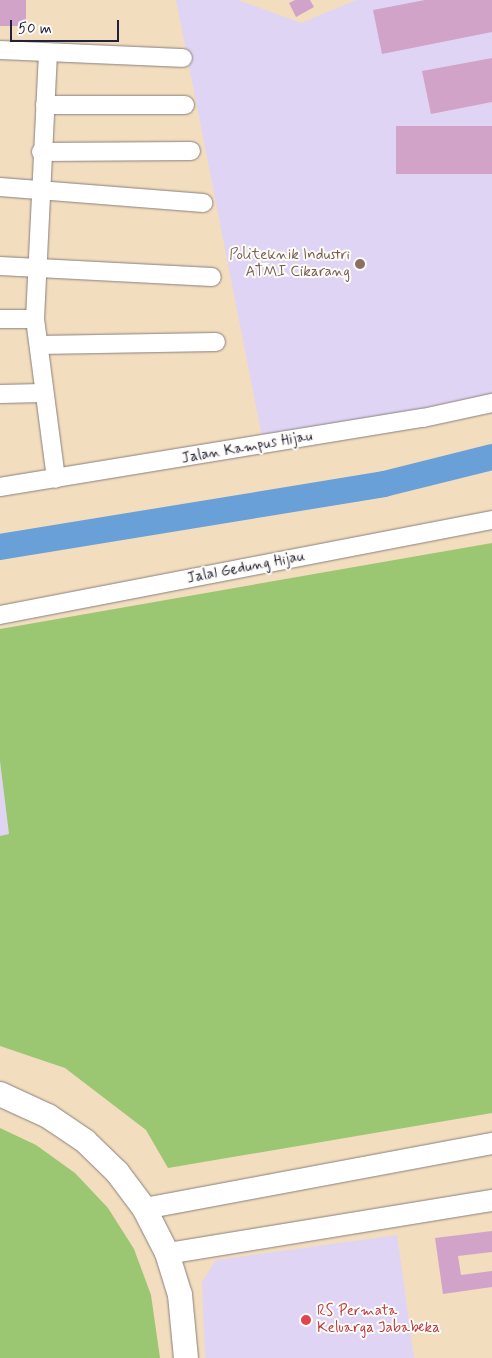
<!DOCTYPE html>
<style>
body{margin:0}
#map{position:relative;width:492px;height:1358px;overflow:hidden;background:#f2ddbf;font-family:Mynerve,sans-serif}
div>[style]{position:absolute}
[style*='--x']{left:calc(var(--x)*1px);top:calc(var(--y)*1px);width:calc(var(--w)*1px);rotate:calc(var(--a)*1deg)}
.built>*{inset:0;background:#e0d4f4}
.green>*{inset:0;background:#9bc672}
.river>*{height:26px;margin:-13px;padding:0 13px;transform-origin:13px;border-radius:13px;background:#69a0d7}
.building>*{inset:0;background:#d2a3c8;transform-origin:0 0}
.roads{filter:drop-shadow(0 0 1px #8a807d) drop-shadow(0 0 1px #8a807d)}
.minor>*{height:18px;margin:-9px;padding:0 9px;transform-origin:9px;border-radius:9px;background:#fff}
.tertiary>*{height:21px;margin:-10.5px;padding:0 10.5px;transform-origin:10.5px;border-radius:10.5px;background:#fff}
.secondary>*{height:24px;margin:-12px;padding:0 12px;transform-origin:12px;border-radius:12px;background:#fff}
.dots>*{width:14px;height:14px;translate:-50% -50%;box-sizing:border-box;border:2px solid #fdfcf7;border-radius:50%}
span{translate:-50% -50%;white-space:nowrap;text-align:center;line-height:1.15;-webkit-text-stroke:4px #fdfcf7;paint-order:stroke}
.education-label{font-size:15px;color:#785e54}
.right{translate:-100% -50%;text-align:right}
.street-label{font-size:15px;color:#22223b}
.health-label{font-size:15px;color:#be3a42}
.left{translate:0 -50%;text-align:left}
.scale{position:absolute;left:10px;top:20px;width:109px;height:22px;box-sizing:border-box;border:2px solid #22223b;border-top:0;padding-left:6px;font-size:15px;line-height:18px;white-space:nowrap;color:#22223b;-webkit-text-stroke:4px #fdfcf7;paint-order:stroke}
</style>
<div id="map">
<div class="built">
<div style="clip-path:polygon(176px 0,238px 0,301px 23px,356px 0,492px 0,492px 394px,263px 442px)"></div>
<div style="clip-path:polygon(0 761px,9px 835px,0 836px)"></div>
<div style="clip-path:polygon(397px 1235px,414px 1358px,205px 1358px,202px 1282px,216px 1260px)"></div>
</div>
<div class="green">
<div style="clip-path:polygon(492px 543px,492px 1113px,168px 1168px,146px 1130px,65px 1068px,0 1046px,0 836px,9px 834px,0 761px,0 629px)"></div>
<div style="clip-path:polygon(0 1128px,36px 1145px,75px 1173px,108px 1208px,134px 1249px,151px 1295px,160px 1358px,0 1358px)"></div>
</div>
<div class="river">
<div style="--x:0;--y:547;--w:389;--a:-9.3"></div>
<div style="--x:384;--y:484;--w:111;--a:-14"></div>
</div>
<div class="building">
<div style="left:0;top:0;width:26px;height:26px"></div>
<div style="clip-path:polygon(295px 0,310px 0,314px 7px,296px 17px,289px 3px)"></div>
<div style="clip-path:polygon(425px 0,492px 0,492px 32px,382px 54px,373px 10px)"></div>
<div style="clip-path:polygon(492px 58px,492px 102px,431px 114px,422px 71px)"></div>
<div style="left:492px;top:126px;width:48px;height:96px;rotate:90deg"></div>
<div style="clip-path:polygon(492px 1231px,492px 1252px,458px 1256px,461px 1275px,492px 1271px,492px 1287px,443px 1294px,435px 1238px)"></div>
</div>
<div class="roads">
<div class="minor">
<div style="--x:0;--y:50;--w:183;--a:2.5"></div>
<div style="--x:48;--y:53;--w:266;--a:92.8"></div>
<div style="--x:35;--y:319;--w:161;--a:82.5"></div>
<div style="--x:45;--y:105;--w:140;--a:0"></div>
<div style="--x:41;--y:152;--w:150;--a:-0.4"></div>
<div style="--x:0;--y:187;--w:204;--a:4.5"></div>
<div style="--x:0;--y:266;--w:212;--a:3"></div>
<div style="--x:0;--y:319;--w:35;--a:0"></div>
<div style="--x:39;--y:345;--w:177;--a:-1"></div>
<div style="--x:0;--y:394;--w:43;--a:-1.3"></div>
<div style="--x:0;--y:487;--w:429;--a:-9.3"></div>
<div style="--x:423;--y:418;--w:71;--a:-12.3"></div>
<div style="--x:0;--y:615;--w:501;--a:-10.93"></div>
</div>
<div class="tertiary">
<div style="--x:144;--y:1208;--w:354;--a:-10.6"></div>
<div style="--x:167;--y:1253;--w:329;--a:-9.3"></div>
</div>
<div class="secondary">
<div style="--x:0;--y:1094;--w:53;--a:24.6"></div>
<div style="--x:48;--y:1116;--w:45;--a:34"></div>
<div style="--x:85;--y:1141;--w:45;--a:44.1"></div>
<div style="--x:117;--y:1172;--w:45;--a:53.1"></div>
<div style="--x:144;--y:1208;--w:51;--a:62.9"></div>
<div style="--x:167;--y:1253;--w:44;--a:72.8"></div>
<div style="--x:180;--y:1295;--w:63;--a:84.6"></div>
</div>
</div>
<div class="dots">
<div style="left:360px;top:264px;background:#8d6e63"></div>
<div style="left:306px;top:1320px;background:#e0444e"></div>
</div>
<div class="education-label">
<span class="right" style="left:350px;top:264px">Politeknik Industri<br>ATMI Cikarang</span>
</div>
<div class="street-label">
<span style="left:247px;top:448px;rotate:-10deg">Jalan Kampus Hijau</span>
<span style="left:246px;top:568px;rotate:-11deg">Jalal Gedung Hijau</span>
</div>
<div class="health-label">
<span class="left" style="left:317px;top:1320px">RS Permata<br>Keluarga Jababeka</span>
</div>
<div class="scale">50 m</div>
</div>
